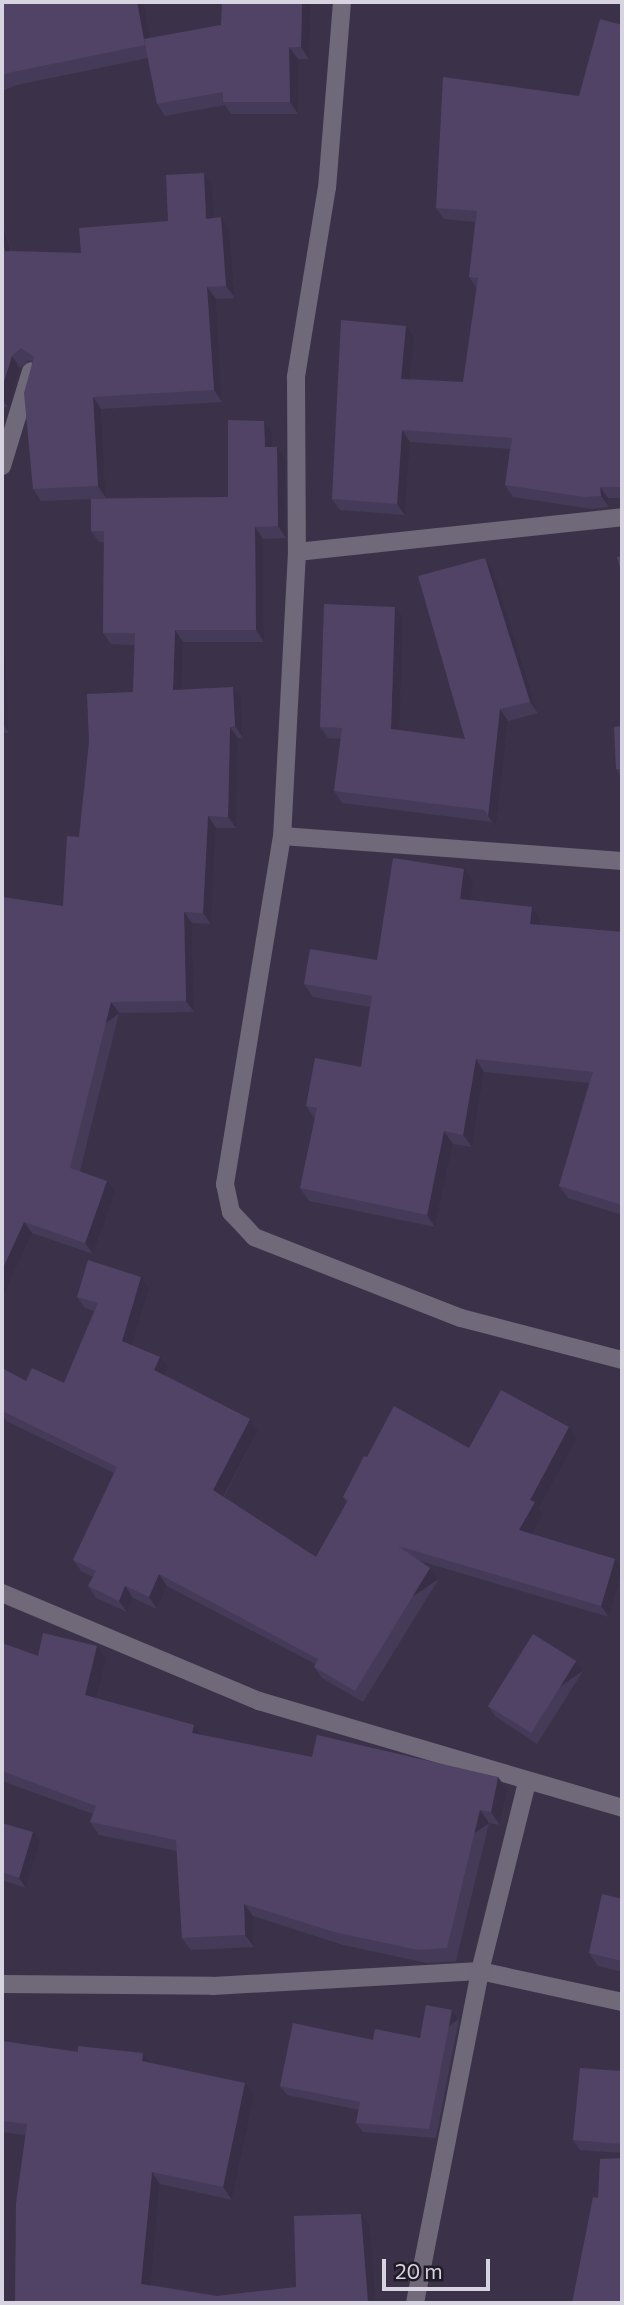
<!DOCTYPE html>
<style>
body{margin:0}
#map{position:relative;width:624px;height:2305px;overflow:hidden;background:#3b3249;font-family:Commissioner,sans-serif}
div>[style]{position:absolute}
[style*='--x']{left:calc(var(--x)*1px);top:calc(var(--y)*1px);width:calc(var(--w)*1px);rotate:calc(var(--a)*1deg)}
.minor>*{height:18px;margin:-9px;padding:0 9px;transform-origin:9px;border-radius:9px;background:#6f697a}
.wall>*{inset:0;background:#453a58}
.shaded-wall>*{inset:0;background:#382f47;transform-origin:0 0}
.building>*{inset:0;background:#504366;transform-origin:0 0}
span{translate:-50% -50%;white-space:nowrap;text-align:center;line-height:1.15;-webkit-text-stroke:5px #201c27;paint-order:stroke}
.frame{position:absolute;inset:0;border:4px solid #d7d3e1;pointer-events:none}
.scale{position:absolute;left:382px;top:2259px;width:108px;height:32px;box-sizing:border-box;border:4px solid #d7d3e1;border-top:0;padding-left:9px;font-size:21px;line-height:24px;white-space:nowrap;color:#d7d3e1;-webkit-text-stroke:5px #201c27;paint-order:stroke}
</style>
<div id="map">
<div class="minor">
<div style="--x:342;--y:2;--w:186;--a:94.6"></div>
<div style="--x:327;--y:187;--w:193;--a:99.3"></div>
<div style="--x:296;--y:377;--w:175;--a:89.7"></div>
<div style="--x:297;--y:552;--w:284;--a:93"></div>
<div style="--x:282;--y:836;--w:353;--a:99.3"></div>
<div style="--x:225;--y:1184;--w:29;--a:78"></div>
<div style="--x:231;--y:1212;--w:34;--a:47"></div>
<div style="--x:254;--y:1237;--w:222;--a:21.4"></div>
<div style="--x:461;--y:1318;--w:166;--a:14.6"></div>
<div style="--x:2;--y:466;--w:99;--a:-73"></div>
<div style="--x:297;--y:552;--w:327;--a:-6.1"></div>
<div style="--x:282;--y:836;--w:341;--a:4.2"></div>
<div style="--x:2;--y:1593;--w:279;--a:22.8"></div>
<div style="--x:259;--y:1701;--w:378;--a:16.4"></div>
<div style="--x:2;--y:1984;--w:211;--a:0.5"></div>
<div style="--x:213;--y:1986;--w:267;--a:-3.2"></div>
<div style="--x:480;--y:1971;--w:145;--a:12.3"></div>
<div style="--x:415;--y:2303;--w:338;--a:-78.9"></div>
<div style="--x:480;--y:1971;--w:195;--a:-76"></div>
</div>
<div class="wall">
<div style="clip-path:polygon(2px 2px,144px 2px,150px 38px,221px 25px,311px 2px,309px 59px,298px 59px,298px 114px,231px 114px,225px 105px,165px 116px,157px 104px,148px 58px,17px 85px,2px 91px)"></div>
<div style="clip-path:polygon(622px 25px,622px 498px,608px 498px,609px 507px,592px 509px,513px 497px,505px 485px,510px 449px,410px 442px,405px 515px,340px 510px,332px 499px,414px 337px,410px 379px,463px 382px,477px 289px,469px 277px,475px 222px,444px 219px,436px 208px,579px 96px)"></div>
<div style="clip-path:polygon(204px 173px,212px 185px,214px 218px,229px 229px,235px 298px,216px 299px,222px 402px,101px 409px,106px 498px,228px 497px,264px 421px,272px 432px,272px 447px,285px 458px,286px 538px,263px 539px,264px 642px,183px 642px,181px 690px,241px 699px,243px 738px,238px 738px,236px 828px,216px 828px,211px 924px,192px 923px,194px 1012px,119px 1013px,80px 1171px,115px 1192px,93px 1254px,32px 1233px,2px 1299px,2px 897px,63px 906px,79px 837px,133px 692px,135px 645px,111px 644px,103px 633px,104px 542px,99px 542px,91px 531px,91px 499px,41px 501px,33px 489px,32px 362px,29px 360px,20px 368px,8px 407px,2px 408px,2px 219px,11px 251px,81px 253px,168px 221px)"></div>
<div style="clip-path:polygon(485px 558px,493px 569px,538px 713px,508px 721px,496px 827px,492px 822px,342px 803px,334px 791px,341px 739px,328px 738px,320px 727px,403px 618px,399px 730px,465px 739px)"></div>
<div style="clip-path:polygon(2px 633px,5px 638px,9px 733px,2px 733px)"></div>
<div style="clip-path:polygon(622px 726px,622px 778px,616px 769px)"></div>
<div style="clip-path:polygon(473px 882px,470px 900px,532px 907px,541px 920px,541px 925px,622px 932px,622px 1215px,568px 1198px,559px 1186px,589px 1083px,484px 1072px,472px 1147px,453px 1144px,435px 1227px,309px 1201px,300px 1188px,315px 1119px,306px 1106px,361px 1067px,370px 1007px,313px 997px,304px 984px,377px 960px)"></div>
<div style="clip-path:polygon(149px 1288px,132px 1345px,168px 1368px,165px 1375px,250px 1419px,258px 1430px,224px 1497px,316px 1557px,347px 1503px,343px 1497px,367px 1457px,577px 1439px,539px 1508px,543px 1514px,531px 1534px,615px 1559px,622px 1569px,622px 1572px,609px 1617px,420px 1561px,430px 1568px,438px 1580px,363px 1702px,322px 1678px,314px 1667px,315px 1664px,167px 1586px,157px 1609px,133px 1598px,127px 1612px,96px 1598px,88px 1586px,93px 1577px,81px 1571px,73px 1560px,114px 1473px,6px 1421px,2px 1430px,2px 1368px,26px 1381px,64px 1383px,94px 1311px,85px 1308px,77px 1297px)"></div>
<div style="clip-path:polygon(2px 1643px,38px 1656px,106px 1659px,96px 1698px,194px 1725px,201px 1735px,312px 1757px,498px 1777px,507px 1790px,500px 1825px,489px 1823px,456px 1961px,427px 1963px,343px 1945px,253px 1916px,254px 1947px,191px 1950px,182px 1938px,177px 1851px,99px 1835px,90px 1822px,93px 1814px,2px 1781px)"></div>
<div style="clip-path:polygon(576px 1661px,583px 1671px,537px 1744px,495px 1716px,488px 1706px)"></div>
<div style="clip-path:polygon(2px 1823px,40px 1842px,26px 1888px,2px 1880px)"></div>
<div style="clip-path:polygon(622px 1899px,622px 1972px,598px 1966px,589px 1953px)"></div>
<div style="clip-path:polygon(452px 2010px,459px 2019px,436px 2138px,363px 2132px,356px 2123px,359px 2110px,287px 2095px,280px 2086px,373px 2040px,420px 2038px)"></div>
<div style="clip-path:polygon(2px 2041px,78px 2052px,143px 2053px,150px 2063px,254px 2096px,232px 2200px,160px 2184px,151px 2285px,217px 2296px,296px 2287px,370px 2226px,376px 2303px,15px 2303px,25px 2135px,2px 2132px)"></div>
<div style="clip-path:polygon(622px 2071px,622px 2153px,580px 2150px,573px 2140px)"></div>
</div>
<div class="shaded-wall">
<div style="clip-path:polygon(137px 2px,144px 2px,153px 57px,145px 45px)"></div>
<div style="clip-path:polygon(302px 2px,311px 2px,309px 59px,301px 47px)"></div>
<div style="clip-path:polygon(289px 47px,298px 59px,298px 114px,290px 102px)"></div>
<div style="clip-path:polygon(204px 173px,212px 185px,215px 231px,206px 219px)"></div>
<div style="clip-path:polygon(221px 217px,229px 229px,235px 298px,226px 286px)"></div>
<div style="clip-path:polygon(2px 219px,2px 220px,14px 263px,5px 251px,2px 237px)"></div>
<div style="clip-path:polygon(207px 287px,216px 299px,222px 402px,214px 390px)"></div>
<div style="clip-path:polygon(406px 326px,414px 337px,409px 390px,401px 379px)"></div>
<div style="clip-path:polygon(12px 356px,20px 368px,8px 407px,2px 399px,2px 388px)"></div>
<div style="clip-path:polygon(93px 397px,101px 409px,106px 498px,98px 486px)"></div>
<div style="clip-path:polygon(264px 421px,272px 432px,272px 458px,265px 447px)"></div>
<div style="clip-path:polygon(402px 430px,410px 442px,405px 515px,397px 504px)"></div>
<div style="clip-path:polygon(277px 447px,285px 458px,286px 538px,278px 526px)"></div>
<div style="clip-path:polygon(600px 487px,608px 498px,609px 507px,601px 496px)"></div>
<div style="clip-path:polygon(255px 527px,263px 539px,264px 642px,256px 630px)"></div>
<div style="clip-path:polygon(485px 558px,493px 569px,538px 713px,530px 702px)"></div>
<div style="clip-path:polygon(395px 607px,403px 618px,399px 741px,391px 729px)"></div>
<div style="clip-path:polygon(175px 630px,183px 642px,181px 701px,173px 690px)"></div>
<div style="clip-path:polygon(2px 633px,5px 638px,9px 733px,2px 723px)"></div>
<div style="clip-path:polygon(233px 687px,241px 699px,243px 738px,235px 726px)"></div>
<div style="clip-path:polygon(500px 709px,508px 721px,496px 827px,488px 816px)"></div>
<div style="clip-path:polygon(230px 727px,238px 738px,236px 828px,228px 817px)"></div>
<div style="clip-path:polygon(208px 816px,216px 828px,211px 924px,203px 913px)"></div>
<div style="clip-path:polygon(464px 869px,473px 882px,469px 911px,460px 899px)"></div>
<div style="clip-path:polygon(532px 907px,541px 920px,539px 936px,530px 924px)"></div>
<div style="clip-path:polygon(184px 912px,192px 923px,194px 1012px,186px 1001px)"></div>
<div style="left:111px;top:1002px;width:14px;height:171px;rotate:54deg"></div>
<div style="clip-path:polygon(476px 1059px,484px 1072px,472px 1147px,463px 1135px)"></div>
<div style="clip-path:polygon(444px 1131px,453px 1144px,435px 1227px,427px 1215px)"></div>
<div style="clip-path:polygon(107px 1181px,115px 1192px,93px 1254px,85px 1243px)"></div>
<div style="clip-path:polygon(24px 1222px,32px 1233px,2px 1299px,2px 1270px)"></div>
<div style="clip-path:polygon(141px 1277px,149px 1288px,130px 1352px,122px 1341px)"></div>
<div style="clip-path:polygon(160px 1357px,168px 1368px,162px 1381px,154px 1370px)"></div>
<div style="clip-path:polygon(2px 1414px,6px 1421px,2px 1430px)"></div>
<div style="clip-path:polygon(250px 1419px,258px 1430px,221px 1501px,213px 1490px)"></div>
<div style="clip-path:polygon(569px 1427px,577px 1439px,539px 1508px,543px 1514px,527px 1542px,519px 1530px,530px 1500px)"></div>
<div style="clip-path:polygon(615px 1559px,622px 1569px,622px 1572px,609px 1617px,601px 1606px)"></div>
<div style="left:430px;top:1568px;width:14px;height:144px;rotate:56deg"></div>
<div style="clip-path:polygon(159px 1574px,167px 1586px,157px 1609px,149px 1597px)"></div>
<div style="clip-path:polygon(125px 1586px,133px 1598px,127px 1612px,119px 1601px)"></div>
<div style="clip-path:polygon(97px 1646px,106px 1659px,94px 1707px,85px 1695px)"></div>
<div style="left:576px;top:1661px;width:12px;height:86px;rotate:55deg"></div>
<div style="clip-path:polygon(194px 1725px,203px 1738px,192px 1733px)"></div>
<div style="clip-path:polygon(498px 1777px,507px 1790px,500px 1825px,491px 1812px)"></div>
<div style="left:480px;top:1810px;width:16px;height:142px;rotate:55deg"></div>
<div style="clip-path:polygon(33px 1832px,40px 1842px,26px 1888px,19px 1878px)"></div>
<div style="clip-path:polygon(244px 1904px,253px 1916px,254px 1947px,245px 1935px)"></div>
<div style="left:452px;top:2010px;width:11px;height:121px;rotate:52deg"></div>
<div style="clip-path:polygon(143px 2053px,152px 2065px,142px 2061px)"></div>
<div style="clip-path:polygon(245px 2083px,254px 2096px,232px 2200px,223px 2187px)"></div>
<div style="clip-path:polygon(152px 2172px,160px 2184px,150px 2296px,141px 2284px)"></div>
<div style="clip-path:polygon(361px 2214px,370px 2226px,376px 2303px,368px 2303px)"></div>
</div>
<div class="building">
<div style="clip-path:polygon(2px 2px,137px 2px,145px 45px,8px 73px,2px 76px)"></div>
<div style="clip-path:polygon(222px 2px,302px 2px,301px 47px,289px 47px,290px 102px,223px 102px,223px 92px,157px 104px,144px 39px,221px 25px)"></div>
<div style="clip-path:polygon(600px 19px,622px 25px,622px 487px,600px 487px,601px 496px,584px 497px,505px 485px,512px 438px,402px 430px,397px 504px,332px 499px,341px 320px,406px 326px,401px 379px,463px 382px,478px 278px,469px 277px,477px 211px,436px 208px,443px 77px,579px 96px)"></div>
<div style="clip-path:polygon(204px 173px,206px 219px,221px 217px,226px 286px,207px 287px,214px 390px,93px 397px,98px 486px,33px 489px,24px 393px,34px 357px,21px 348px,12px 356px,2px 388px,2px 237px,5px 251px,81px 253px,79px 228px,168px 221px,166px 175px)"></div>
<div style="clip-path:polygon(228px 420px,264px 421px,265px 447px,277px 447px,278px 526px,255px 527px,256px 630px,175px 630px,173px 690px,233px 687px,235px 726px,230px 727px,228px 817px,208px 816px,203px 913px,184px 912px,186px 1001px,111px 1002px,70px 1168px,107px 1181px,85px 1243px,24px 1222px,2px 1270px,2px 897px,63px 906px,67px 836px,79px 837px,89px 742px,87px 694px,133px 692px,135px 633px,103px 633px,104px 531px,91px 531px,91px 499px,228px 497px)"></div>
<div style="clip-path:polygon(622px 556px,622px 575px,617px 557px)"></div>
<div style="clip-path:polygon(485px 558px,530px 702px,500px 709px,488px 816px,484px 810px,334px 791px,342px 728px,320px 727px,324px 604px,395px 607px,391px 729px,465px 739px,418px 576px)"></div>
<div style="clip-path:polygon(622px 726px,622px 769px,616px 769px,614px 727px)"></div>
<div style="clip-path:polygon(393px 858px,464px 869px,460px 899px,532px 907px,530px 924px,622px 932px,622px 1205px,559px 1186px,593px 1072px,476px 1059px,463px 1135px,444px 1131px,427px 1215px,300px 1188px,317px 1108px,306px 1106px,315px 1058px,361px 1067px,372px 996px,304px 984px,310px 949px,377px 960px)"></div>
<div style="clip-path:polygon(88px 1260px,141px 1277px,122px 1341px,160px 1357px,154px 1370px,250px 1419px,213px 1490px,316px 1557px,348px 1500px,343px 1497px,364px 1456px,367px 1457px,394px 1406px,469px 1448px,501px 1390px,569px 1427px,530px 1500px,535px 1502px,519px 1530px,615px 1559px,601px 1606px,398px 1546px,430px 1568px,355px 1691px,314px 1667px,318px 1659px,159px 1574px,149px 1597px,125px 1586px,119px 1601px,88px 1586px,96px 1571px,73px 1560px,117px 1467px,2px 1411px,2px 1368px,26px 1381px,32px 1368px,64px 1383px,98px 1303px,77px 1297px)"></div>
<div style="clip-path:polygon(43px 1633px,97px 1646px,85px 1695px,194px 1725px,192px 1733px,312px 1757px,317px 1735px,498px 1777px,491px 1812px,480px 1810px,447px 1948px,418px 1950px,334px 1932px,244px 1904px,245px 1935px,182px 1938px,176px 1840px,90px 1822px,96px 1806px,2px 1771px,2px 1643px,38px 1656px)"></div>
<div style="left:533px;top:1634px;width:51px;height:85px;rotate:32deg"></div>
<div style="clip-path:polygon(2px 1823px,33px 1832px,19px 1878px,2px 1872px)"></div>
<div style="clip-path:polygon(602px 1894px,622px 1899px,622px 1961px,589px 1953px)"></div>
<div style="clip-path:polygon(426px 2005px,452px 2010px,429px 2129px,356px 2123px,360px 2102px,280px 2086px,293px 2023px,373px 2040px,375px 2029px,420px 2038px)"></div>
<div style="clip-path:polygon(2px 2041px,78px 2052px,78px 2046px,143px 2053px,142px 2061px,245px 2083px,223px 2187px,152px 2172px,141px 2284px,217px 2296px,296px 2287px,294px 2216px,361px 2214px,368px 2303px,15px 2303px,16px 2203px,27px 2124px,2px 2121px)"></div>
<div style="clip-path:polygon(580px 2068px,622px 2071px,622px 2144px,573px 2140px)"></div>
<div style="clip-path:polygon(622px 2158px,622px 2303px,572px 2303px,593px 2197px,598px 2198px,600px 2159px)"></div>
</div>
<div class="frame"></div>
<div class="scale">20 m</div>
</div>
